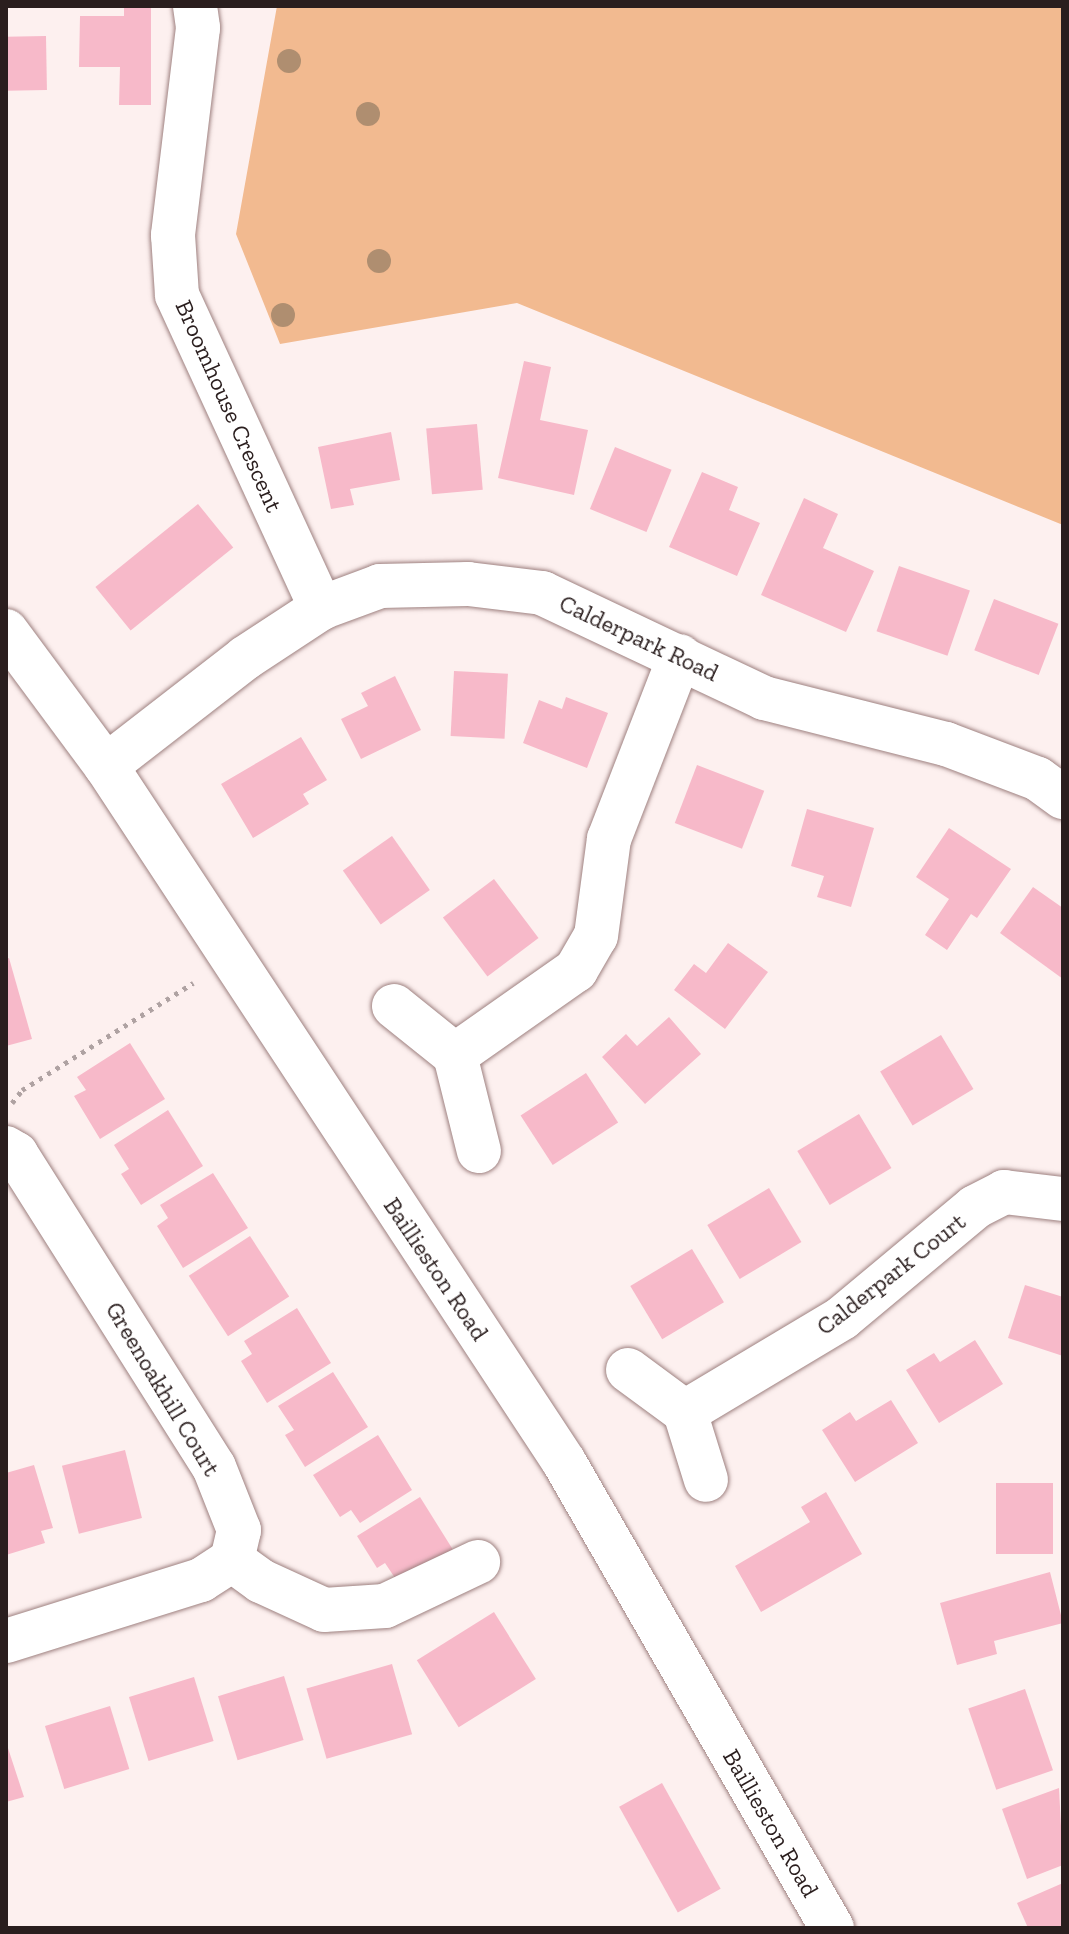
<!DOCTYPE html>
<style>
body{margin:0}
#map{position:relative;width:1069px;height:1934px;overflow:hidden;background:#fdf0ef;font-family:"Zilla Slab",serif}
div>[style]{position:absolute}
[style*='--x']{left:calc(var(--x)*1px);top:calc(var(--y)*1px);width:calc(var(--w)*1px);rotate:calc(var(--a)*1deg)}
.green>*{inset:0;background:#f2ba90}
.building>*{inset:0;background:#f7b9c9;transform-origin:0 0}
.path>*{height:5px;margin-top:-2.5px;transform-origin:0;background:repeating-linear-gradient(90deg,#afa2a2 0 4px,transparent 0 10px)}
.roads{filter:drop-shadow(0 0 2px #9e8180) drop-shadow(0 0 2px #9e8180)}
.minor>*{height:44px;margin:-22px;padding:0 22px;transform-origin:22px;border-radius:22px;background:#fff}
.trees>*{width:24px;height:24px;margin:-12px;border-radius:50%;background:#af8e70}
span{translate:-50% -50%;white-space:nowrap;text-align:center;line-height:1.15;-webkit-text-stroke:8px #fff;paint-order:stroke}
.street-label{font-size:24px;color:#2a1e1e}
.frame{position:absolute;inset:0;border:8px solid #2a1e1e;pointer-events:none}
</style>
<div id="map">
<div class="green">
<div style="clip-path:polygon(277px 6px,1063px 6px,1063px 525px,517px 303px,280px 344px,236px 234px)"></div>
</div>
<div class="building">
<div style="clip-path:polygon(124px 6px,151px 6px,151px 105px,119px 105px,120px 67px,79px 67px,80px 16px,124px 16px)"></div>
<div style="left:46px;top:36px;width:54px;height:40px;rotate:89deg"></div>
<div style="clip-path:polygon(524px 361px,551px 367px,540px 420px,588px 430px,574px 495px,498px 478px)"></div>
<div style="left:477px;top:424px;width:66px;height:51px;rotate:85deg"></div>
<div style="clip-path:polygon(391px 432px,400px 480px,350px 489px,354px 505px,331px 509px,318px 447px)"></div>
<div style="left:615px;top:447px;width:61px;height:67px;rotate:22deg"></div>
<div style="clip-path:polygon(702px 472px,738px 487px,729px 510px,760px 523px,737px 576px,669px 547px)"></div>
<div style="clip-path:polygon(804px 498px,838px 514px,823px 548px,874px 571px,846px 632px,761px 595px)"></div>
<div style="left:198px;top:504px;width:56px;height:132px;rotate:51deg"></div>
<div style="left:899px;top:566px;width:75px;height:69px;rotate:19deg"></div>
<div style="left:994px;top:599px;width:69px;height:55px;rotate:21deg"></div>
<div style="left:454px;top:671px;width:54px;height:65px;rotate:3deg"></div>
<div style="clip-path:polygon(395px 676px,421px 730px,361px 759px,341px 719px,368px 706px,361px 693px)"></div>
<div style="clip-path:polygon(566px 697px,608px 713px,587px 768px,523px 743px,539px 700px,562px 709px)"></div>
<div style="clip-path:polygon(301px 737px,327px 780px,303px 794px,309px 804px,253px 838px,221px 784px)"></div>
<div style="left:697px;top:765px;width:72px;height:62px;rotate:21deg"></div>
<div style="clip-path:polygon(807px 809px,874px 828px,851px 907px,817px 897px,824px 876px,791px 866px)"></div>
<div style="clip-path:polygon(949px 828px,1011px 869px,977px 918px,971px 914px,947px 950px,925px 935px,949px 899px,916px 877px)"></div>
<div style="left:392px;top:836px;width:66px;height:60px;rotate:55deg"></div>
<div style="left:494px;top:879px;width:74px;height:64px;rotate:53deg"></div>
<div style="clip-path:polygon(1033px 887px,1063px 908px,1063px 979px,1000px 933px)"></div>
<div style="clip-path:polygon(728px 943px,768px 972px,725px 1029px,674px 990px,694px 964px,706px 973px)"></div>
<div style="clip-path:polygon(9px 958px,32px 1039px,6px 1046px,6px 959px)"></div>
<div style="clip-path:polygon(669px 1017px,701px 1054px,645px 1104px,602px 1057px,626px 1034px,637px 1046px)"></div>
<div style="left:941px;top:1035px;width:63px;height:71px;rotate:59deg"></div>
<div style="clip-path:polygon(130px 1043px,165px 1099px,100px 1139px,74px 1096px,86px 1090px,77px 1077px)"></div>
<div style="left:586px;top:1073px;width:59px;height:78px;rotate:57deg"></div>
<div style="clip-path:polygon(168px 1110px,203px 1166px,141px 1205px,121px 1174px,129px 1169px,114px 1145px)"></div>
<div style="left:859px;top:1114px;width:63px;height:72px;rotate:59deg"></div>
<div style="clip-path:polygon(213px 1173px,248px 1228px,183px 1268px,157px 1226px,168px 1218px,160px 1205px)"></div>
<div style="left:769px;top:1188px;width:63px;height:72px;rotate:59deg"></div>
<div style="left:250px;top:1236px;width:72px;height:73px;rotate:57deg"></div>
<div style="left:692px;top:1249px;width:62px;height:72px;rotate:59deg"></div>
<div style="clip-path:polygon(1025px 1285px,1063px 1297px,1063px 1356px,1008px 1338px)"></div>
<div style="clip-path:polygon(297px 1308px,331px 1363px,267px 1403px,241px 1361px,252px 1354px,244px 1341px)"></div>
<div style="clip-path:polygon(975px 1340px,1003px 1384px,939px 1423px,906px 1370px,934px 1353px,940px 1362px)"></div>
<div style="clip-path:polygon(333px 1372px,368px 1427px,305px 1467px,285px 1435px,294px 1430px,278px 1406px)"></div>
<div style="clip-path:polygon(891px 1400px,918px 1443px,855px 1482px,822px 1430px,850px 1412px,856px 1421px)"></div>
<div style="clip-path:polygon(378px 1435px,412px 1490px,360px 1523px,351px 1510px,340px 1517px,313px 1475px)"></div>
<div style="left:125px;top:1450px;width:70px;height:65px;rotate:76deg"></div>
<div style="clip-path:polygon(34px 1465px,53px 1528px,41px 1531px,45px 1543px,6px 1555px,6px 1473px)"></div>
<div style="left:996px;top:1483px;width:57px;height:71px"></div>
<div style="clip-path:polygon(826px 1492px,862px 1554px,761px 1612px,735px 1566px,810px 1522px,801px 1507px)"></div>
<div style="clip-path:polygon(420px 1497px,455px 1553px,401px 1587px,385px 1563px,377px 1568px,357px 1536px)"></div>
<div style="clip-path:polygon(1050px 1572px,1063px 1623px,994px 1641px,997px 1654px,957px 1665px,940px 1603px)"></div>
<div style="left:494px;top:1612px;width:79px;height:91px;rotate:58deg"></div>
<div style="left:392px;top:1664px;width:73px;height:89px;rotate:74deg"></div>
<div style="left:284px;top:1676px;width:67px;height:69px;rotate:73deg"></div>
<div style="left:194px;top:1677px;width:67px;height:68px;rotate:73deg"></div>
<div style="left:1025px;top:1689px;width:86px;height:60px;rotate:71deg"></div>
<div style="left:110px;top:1706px;width:66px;height:68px;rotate:73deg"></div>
<div style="clip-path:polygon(6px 1742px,24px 1797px,6px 1802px)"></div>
<div style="left:662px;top:1783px;width:121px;height:49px;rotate:61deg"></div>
<div style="clip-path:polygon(1059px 1788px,1063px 1865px,1027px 1879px,1002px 1809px)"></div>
<div style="clip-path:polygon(1063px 1883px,1063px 1928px,1028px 1928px,1017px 1903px)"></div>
</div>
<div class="path">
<div style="--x:12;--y:1103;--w:16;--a:-52"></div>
<div style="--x:22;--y:1090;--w:202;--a:-32"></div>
</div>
<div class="roads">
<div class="minor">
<div style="--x:195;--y:6;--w:22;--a:82"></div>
<div style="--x:198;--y:28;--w:209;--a:96.9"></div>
<div style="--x:173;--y:235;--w:60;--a:86.2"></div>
<div style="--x:177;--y:295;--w:345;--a:65.3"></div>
<div style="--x:6;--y:631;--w:168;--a:53.5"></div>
<div style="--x:106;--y:766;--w:833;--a:56.65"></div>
<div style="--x:564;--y:1462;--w:538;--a:60.1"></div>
<div style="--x:106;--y:766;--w:176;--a:-37.8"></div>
<div style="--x:245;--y:658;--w:91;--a:-33.3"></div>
<div style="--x:321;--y:608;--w:63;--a:-20.4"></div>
<div style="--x:380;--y:586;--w:88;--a:-1.3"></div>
<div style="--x:468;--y:584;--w:75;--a:6.9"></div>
<div style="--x:542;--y:593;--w:246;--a:25.3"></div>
<div style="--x:764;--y:698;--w:188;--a:14.2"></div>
<div style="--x:946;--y:744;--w:98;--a:20.8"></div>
<div style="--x:1038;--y:779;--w:31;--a:36"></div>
<div style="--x:394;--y:1006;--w:78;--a:38.8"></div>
<div style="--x:455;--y:1055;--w:99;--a:76"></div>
<div style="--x:455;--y:1055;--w:148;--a:-35.1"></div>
<div style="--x:576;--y:970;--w:39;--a:-60"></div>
<div style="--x:596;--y:936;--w:98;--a:-82.4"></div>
<div style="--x:609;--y:839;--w:196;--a:-68.8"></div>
<div style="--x:6;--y:1148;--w:12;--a:31"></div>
<div style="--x:16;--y:1154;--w:370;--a:57.7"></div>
<div style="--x:214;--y:1467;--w:68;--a:68.4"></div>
<div style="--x:239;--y:1530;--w:31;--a:103"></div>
<div style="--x:232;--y:1560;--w:37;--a:147"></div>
<div style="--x:201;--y:1580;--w:204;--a:162.6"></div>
<div style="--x:628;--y:1370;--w:71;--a:36.4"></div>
<div style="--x:685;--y:1412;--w:71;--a:72.8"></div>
<div style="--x:685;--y:1412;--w:183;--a:-30.9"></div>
<div style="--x:842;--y:1318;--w:173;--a:-39.8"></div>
<div style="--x:975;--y:1207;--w:33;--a:-27"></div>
<div style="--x:1004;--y:1192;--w:59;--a:6.8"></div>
<div style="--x:232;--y:1560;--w:36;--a:36"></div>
<div style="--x:261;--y:1581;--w:69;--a:24.7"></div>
<div style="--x:324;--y:1610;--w:61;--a:-3.8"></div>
<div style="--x:385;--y:1606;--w:103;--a:-25.3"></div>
</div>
</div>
<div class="trees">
<div style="left:289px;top:61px"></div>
<div style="left:368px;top:114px"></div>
<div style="left:379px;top:261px"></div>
<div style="left:283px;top:315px"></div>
</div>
<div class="street-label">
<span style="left:229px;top:406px;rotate:66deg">Broomhouse Crescent</span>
<span style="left:639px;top:638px;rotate:25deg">Calderpark Road</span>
<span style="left:436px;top:1269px;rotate:56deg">Baillieston Road</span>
<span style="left:891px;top:1274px;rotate:-38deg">Calderpark Court</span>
<span style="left:163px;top:1389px;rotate:59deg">Greenoakhill Court</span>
<span style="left:771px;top:1823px;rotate:60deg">Baillieston Road</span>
</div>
<div class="frame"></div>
</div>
